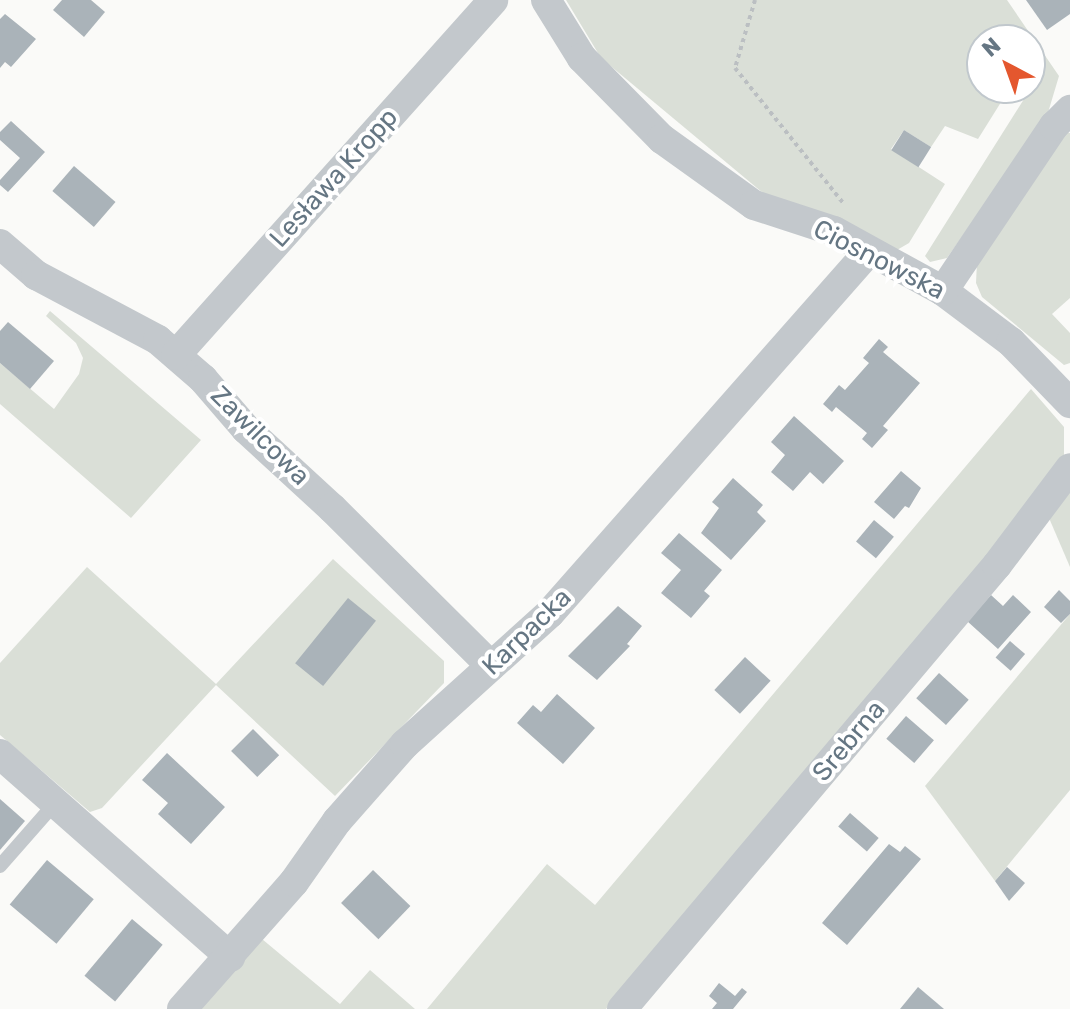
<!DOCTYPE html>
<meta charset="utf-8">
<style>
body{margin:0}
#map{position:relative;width:1070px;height:1009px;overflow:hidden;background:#fafaf8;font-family:Rubik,sans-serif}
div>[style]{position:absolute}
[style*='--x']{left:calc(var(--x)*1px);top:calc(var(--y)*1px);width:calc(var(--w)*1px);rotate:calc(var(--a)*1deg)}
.green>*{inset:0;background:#dadfd7}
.building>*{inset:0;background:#aab3b9;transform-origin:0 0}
.path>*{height:4px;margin-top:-2px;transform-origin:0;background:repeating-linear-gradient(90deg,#bbbfc2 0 4px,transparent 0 8px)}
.service>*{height:14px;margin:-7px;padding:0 7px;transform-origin:7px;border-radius:7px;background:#c3c8cc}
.minor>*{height:30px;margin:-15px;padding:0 15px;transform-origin:15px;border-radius:15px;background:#c3c8cc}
span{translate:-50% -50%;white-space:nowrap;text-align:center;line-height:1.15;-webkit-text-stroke:8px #fff;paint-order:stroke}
.street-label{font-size:26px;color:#657683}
.north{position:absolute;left:966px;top:24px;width:80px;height:80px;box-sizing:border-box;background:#fff;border:2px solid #c1c8cd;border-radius:50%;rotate:319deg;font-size:22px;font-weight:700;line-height:32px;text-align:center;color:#657683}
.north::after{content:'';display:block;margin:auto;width:28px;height:36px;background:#e4572e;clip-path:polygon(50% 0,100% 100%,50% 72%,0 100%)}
</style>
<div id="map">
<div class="green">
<div style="clip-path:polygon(566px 0,1007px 0,1059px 76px,1047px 116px,947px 258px,930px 262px,925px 256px,1031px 88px,1030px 40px,982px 40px,982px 88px,1003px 99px,978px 139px,945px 126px,931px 147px,904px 130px,891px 149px,945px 184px,909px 243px,897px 250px,763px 193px,601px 58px)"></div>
<div style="clip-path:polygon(1063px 132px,1070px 133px,1070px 298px,1052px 314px,1070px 333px,1070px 363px,1064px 365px,982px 297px,976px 283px,977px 262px)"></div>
<div style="clip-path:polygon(50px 311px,201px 440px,131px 518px,0 404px,0 363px,54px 409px,79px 374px,83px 358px,76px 343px,46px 316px)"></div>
<div style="clip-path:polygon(1031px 389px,1064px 427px,1064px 457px,991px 556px,606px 1009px,427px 1009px,547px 864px,595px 905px)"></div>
<div style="clip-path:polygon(1070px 492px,1070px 567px,1049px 518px)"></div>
<div style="clip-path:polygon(333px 559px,444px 661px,444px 683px,335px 796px,216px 685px,102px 808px,90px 812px,0 735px,0 663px,87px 567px,216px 684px)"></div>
<div style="clip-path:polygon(1070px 614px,1070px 790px,995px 881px,925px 786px)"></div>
<div style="clip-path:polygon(262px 939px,340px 1004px,370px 970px,415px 1009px,199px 1009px)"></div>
</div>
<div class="building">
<div style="clip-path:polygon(62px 0,91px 0,105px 12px,84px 37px,53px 10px)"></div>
<div style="clip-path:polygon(1026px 0,1070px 0,1070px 14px,1047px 30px)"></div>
<div style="clip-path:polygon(5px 14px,36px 39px,11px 67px,5px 62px,0 68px,0 19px)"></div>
<div style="clip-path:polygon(11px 121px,45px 152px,8px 192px,0 185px,0 180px,20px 158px,0 140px,0 132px)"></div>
<div style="left:904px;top:130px;width:32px;height:24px;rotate:32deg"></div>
<div style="left:74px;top:166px;width:55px;height:33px;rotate:41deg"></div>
<div style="clip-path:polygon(8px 322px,54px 361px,30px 389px,0 363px,0 331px)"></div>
<div style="clip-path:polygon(879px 339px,888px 347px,883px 352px,920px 383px,883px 426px,888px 430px,872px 448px,862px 439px,867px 433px,836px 407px,832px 412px,823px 404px,839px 385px,845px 390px,869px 363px,863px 358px)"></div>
<div style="clip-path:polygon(794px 416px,844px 461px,823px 484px,810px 472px,793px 491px,771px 472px,785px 455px,771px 442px)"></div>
<div style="clip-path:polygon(901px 471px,921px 488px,909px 508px,905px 506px,894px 519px,874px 502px)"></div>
<div style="clip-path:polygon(733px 478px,763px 505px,757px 512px,766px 521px,731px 560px,701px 533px,719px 508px,712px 502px)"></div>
<div style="left:874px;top:520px;width:26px;height:28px;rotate:40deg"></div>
<div style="clip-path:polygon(679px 533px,722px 570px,704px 591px,710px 596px,691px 618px,661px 593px,681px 570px,661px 553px)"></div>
<div style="clip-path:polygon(1059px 590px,1070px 601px,1070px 614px,1061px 623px,1044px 607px)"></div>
<div style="clip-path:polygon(991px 595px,1003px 606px,1013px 595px,1031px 612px,998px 649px,967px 621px)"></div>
<div style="left:348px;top:598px;width:36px;height:84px;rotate:39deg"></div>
<div style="clip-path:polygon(618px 606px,642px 626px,627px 644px,630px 646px,597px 680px,568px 656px)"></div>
<div style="left:1010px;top:641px;width:20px;height:22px;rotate:41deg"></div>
<div style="left:745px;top:657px;width:35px;height:45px;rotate:43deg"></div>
<div style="left:939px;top:673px;width:40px;height:34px;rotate:42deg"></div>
<div style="clip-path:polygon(557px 694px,595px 728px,563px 764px,517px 723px,533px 705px,541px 712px)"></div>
<div style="left:906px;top:716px;width:37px;height:30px;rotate:41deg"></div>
<div style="left:253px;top:729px;width:37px;height:31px;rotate:45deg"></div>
<div style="clip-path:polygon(167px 753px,225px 807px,191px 844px,158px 814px,168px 803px,142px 780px)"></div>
<div style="clip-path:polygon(0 799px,25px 821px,0 850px)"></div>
<div style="left:850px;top:813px;width:38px;height:18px;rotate:41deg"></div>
<div style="clip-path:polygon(889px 844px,900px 852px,905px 846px,921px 859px,847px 945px,822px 923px)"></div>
<div style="left:47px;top:860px;width:61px;height:58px;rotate:40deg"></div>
<div style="clip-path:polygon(1007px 867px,1025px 883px,1009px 901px,995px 881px)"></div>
<div style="left:373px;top:870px;width:52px;height:46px;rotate:44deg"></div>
<div style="left:132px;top:919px;width:40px;height:74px;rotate:40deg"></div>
<div style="clip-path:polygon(719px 983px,735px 996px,742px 988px,747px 992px,733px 1009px,712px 1009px,717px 1003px,709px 996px)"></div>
<div style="clip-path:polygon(918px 987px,944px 1009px,900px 1009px)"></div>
</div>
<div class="path">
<div style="--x:755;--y:0;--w:71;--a:106.4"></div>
<div style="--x:735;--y:68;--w:174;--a:51.3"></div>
</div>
<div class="service">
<div style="--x:0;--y:866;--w:85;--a:-48.8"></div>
</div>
<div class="minor">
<div style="--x:546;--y:0;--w:68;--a:58.2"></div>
<div style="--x:582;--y:58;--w:114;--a:45.4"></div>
<div style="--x:662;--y:139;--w:113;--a:35.7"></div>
<div style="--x:754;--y:205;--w:84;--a:18"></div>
<div style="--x:834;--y:231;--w:124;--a:28.8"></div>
<div style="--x:943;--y:291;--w:85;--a:36.9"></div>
<div style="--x:1011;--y:342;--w:85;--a:46"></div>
<div style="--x:0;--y:244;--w:48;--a:40.7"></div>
<div style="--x:36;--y:275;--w:138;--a:28"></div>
<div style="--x:158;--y:340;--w:60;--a:40.9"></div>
<div style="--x:203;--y:379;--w:66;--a:49.3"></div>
<div style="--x:246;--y:429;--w:117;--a:42.6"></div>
<div style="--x:332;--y:508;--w:224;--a:44.8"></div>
<div style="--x:943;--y:291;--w:199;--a:-56.1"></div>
<div style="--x:1054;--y:126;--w:23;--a:-45"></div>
<div style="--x:176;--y:355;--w:476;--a:-48.2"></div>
<div style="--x:0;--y:754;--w:307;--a:41.4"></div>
<div style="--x:182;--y:1009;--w:169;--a:-48.6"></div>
<div style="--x:294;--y:882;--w:75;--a:-54.8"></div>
<div style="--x:337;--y:821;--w:103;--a:-48.6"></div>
<div style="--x:405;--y:744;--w:195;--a:-42.1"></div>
<div style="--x:550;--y:613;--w:482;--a:-48.6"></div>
<div style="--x:622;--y:1009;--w:581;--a:-49.82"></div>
<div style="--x:997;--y:565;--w:121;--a:-53"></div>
</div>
<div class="street-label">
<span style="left:334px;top:178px;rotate:-48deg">Lesława Kropp</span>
<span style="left:879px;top:260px;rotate:27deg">Ciosnowska</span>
<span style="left:260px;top:436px;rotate:45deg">Zawilcowa</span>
<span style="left:527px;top:632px;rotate:-44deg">Karpacka</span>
<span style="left:849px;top:741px;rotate:-50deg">Srebrna</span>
</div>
<div class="north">N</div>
</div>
